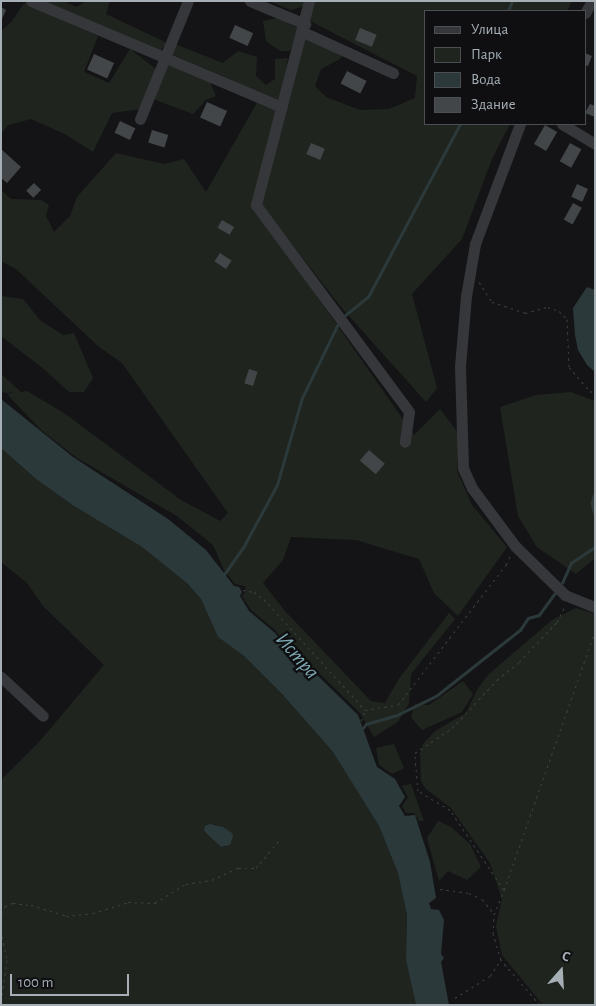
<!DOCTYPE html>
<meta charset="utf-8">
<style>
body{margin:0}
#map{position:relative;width:596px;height:1006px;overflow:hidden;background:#141416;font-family:"Alegreya Sans",sans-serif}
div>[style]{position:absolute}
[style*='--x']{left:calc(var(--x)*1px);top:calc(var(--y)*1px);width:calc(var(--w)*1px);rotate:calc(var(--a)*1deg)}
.green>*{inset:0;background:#1f251e}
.water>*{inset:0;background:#2c393b}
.stream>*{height:2.5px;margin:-1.25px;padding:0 1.25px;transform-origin:1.25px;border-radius:1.25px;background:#2c393b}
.building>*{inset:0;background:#434649;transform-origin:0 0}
.path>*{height:1px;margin-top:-0.5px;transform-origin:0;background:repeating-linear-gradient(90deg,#3b3f42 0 2.5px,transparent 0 6.5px)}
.minor>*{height:11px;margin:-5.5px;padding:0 5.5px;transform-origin:5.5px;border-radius:5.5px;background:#35373b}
span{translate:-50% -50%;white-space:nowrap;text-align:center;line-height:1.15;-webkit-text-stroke:4.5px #0f0f11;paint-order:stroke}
.water-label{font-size:21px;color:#7ca7b1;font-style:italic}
.frame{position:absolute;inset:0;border:2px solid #a6afb6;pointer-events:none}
.legend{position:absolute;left:424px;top:10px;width:162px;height:115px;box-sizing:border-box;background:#0f0f11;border:1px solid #4b4f53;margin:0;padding:6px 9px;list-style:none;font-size:15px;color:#a6afb6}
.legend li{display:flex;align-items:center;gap:10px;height:25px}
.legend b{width:25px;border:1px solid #4b4f53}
.north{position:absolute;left:536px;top:946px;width:50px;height:50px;-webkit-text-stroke:4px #0f0f11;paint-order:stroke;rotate:19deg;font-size:14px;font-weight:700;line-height:20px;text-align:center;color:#a6afb6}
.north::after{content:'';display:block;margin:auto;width:18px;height:22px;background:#a6afb6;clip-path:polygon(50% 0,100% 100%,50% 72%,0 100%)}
.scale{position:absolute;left:10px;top:974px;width:119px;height:22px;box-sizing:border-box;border:2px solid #a6afb6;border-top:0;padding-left:6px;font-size:15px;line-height:18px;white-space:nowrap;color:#a6afb6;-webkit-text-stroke:4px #0f0f11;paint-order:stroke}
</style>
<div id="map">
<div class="green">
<div style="clip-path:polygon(39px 1px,63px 1px,76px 7px,87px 1px,110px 1px,106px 14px,167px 43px,160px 51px)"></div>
<div style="clip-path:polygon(269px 1px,306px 1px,305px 6px,291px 10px)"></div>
<div style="clip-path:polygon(313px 1px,572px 1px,567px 11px,425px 11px,425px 124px,510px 124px,492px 159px,462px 239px,412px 294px,437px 388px,426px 402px,341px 307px,260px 203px,304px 36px,344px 54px,340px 59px,321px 69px,315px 86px,326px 97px,360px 110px,389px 109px,415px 98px,417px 76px,310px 21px)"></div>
<div style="clip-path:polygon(24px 3px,98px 36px,84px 72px,109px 83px,130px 49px,157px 70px,141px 109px,112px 113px,93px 152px,65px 134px,31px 119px,8px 125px,1px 134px,1px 31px,12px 21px)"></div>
<div style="clip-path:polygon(277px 18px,297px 28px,298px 38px,290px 51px,280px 51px,266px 41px,263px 21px)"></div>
<div style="clip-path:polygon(175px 44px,223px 63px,238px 51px,257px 57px,256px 76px,266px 85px,275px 79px,275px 59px,288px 58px,284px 84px,279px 100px,171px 54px)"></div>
<div style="clip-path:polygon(167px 63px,209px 80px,216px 96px,206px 100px,193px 114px,153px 99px)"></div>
<div style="clip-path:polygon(258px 101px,279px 109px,253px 205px,414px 435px,440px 409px,459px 434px,457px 471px,472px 505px,507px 547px,458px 616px,434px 593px,419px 559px,356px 540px,291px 537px,283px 560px,263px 583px,285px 611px,371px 701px,385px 703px,398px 680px,449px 613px,455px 619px,411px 674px,409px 703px,398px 722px,374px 737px,360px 713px,319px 673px,303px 665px,274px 629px,251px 610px,242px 596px,246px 591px,245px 586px,235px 584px,224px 570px,213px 545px,177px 516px,77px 458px,41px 430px,7px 394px,16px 392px,5px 393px,1px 390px,1px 374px,21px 392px,27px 391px,64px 413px,181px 500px,220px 521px,228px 513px,122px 363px,98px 346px,16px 269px,1px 261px,1px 190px,11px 199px,41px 200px,49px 205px,46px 216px,54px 232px,70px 216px,77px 197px,116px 153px,164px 164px,184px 159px,206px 192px)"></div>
<div style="clip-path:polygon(1px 296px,23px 299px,40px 320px,63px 335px,74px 333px,93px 378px,84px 392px,69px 392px,45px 370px,1px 336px)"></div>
<div style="clip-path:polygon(571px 392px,595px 401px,595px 558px,576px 574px,537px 547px,518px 516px,500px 407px,536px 395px)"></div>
<div style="clip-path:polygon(evenodd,1px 448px,36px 479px,74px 506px,142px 547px,188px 584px,201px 599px,218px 637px,244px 656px,283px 695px,333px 752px,379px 826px,398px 873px,407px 915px,406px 960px,416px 1005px,1px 1005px,1px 780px,39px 742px,104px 665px,43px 606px,27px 583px,1px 562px,1px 448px,214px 824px,232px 833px,232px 841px,225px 847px,221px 847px,207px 834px,214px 824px)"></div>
<div style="clip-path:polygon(576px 608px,595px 614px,595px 1005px,543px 1005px,502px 955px,496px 926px,502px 899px,490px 863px,450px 807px,426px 789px,421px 781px,420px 753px,423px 744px,435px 731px,466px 713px,478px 688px,489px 674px,552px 620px)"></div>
<div style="clip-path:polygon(463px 681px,473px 694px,462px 712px,422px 730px,411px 717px,415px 704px,429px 705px)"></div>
<div style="clip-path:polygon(394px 744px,404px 768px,392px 774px,379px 765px,376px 748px)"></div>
<div style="clip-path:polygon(411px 784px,417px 801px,424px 821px,419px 821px,414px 813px,406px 813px,402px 806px,408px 797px,402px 786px)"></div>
<div style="clip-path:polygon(438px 821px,451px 827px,470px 844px,481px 867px,467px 880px,448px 871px,439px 881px,427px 838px)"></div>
</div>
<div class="water">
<div style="clip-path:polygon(587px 287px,595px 290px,595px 372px,587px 365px,578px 350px,575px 335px,573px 308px)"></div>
<div style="clip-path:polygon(1px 399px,73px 457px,168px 519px,206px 550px,234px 586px,239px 587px,242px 592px,240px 596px,249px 611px,275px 633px,302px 666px,317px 675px,358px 715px,377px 767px,395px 779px,405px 797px,399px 806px,405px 816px,415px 815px,430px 862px,436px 898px,429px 903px,431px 909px,439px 910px,444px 920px,441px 954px,444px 958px,441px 962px,449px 1005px,416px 1005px,406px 960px,407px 915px,398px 873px,379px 826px,333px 752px,283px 695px,244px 656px,218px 637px,201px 599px,188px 584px,142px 547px,74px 506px,36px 479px,1px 448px)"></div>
<div style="clip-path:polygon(210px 824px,223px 827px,232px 833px,233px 837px,230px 845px,221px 847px,207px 834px,204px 830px,205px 826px)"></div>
</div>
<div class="stream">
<div style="--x:508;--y:11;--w:11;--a:-68"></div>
<div style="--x:343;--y:317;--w:32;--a:-39"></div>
<div style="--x:368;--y:297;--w:196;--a:-62"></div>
<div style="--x:595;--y:494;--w:9;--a:108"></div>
<div style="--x:592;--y:503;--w:11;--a:75"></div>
<div style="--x:223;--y:576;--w:39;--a:-55"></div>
<div style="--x:245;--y:544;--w:67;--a:-61.5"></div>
<div style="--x:277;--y:485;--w:91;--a:-74"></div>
<div style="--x:302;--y:398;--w:82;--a:-64.1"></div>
<div style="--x:562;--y:583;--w:22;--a:-66"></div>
<div style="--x:571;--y:563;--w:29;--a:-34"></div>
<div style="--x:362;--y:729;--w:6;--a:-51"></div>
<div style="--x:366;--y:724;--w:32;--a:-16"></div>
<div style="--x:397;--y:715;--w:43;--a:-26"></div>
<div style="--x:436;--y:696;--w:107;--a:-38.2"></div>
<div style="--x:520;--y:630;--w:14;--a:-56"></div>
<div style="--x:528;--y:618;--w:11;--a:-15"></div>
<div style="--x:539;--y:615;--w:26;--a:-54"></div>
</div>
<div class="building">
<div style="clip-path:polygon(1px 7px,6px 10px,1px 21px)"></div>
<div style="left:235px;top:25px;width:20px;height:14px;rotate:24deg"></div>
<div style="left:360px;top:28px;width:18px;height:13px;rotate:22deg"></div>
<div style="clip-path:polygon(585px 53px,592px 56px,588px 66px,585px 65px)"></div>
<div style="left:94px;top:54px;width:22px;height:17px;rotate:24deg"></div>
<div style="left:347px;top:71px;width:22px;height:14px;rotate:27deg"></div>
<div style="left:207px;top:102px;width:22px;height:17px;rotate:24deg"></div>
<div style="clip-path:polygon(590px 104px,595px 106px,595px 117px,585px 113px)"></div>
<div style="left:120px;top:121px;width:17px;height:13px;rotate:25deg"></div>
<div style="left:545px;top:125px;width:14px;height:22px;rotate:30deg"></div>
<div style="left:152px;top:130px;width:17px;height:13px;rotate:17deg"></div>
<div style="left:311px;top:143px;width:15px;height:12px;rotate:23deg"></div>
<div style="left:570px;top:143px;width:13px;height:21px;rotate:29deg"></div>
<div style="clip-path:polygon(1px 149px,21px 167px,7px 183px,1px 178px)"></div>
<div style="left:34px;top:183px;width:10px;height:11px;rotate:45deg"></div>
<div style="left:577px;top:184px;width:12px;height:14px;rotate:24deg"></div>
<div style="left:573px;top:203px;width:10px;height:19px;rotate:29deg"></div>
<div style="left:222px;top:220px;width:14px;height:9px;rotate:30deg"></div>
<div style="left:220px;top:253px;width:14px;height:10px;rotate:34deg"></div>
<div style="left:249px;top:369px;width:9px;height:15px;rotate:18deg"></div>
<div style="left:369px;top:450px;width:21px;height:14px;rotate:41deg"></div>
</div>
<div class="path">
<div style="--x:479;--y:282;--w:24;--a:57"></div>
<div style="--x:492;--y:302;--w:35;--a:18"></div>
<div style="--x:525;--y:313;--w:24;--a:-15"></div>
<div style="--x:548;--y:307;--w:12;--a:20"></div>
<div style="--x:559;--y:311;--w:11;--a:45"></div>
<div style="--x:567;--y:319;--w:48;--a:87.6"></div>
<div style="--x:569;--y:367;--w:32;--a:49"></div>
<div style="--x:590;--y:391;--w:5;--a:22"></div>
<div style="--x:243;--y:590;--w:11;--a:10"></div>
<div style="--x:254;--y:592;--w:12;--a:35"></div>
<div style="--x:264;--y:599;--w:150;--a:47.7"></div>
<div style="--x:365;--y:710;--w:33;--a:-9"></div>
<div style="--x:398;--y:705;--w:177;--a:-52.4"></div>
<div style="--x:506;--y:565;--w:10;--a:-66"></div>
<div style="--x:361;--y:721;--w:11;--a:-68"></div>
<div style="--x:440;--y:889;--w:29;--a:8"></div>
<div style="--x:469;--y:893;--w:14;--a:25"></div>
<div style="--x:482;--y:899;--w:19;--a:51"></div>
<div style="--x:504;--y:890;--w:274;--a:-70.6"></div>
<div style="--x:1;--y:914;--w:9;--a:-63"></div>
<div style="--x:5;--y:906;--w:9;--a:-21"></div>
<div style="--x:13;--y:903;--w:18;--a:6"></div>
<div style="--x:31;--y:905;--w:37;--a:17"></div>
<div style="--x:66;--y:916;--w:27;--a:-6"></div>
<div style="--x:93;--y:913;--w:37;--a:-17"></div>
<div style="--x:128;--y:902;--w:27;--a:2"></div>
<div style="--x:155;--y:903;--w:36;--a:-32"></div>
<div style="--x:186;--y:884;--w:26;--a:-9"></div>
<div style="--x:212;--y:880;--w:29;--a:-25"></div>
<div style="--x:238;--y:868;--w:18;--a:0"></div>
<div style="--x:256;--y:868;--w:38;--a:-50"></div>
<div style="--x:1;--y:930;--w:31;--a:79"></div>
<div style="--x:7;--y:960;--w:43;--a:97.9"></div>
<div style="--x:455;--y:998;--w:41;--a:-32.2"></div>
<div style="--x:490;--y:976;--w:18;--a:-56"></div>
<div style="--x:540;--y:1005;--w:60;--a:-130.9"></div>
<div style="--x:501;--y:960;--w:27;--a:-107"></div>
<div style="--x:493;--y:934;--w:19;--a:-87"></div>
<div style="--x:494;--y:915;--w:27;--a:-68"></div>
<div style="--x:504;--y:890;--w:97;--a:-124"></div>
<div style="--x:450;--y:810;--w:37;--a:-149"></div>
<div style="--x:418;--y:791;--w:38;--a:-95"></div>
<div style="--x:415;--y:753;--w:45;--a:-34"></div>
<div style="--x:452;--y:728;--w:66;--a:-46.8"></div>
<div style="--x:497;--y:680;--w:28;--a:-39"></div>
<div style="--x:519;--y:662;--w:55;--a:-46.5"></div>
<div style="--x:557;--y:622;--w:18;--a:-63"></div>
</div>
<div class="minor">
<div style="--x:31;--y:1;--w:272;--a:22.9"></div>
<div style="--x:250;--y:1;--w:60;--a:22.7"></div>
<div style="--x:309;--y:1;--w:211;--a:104.6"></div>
<div style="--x:256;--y:205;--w:257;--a:53.5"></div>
<div style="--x:409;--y:412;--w:30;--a:98"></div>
<div style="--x:585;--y:13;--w:14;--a:-60"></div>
<div style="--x:303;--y:32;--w:99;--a:24.5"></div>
<div style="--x:140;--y:119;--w:127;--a:-67.9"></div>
<div style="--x:520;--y:124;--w:128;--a:110.6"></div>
<div style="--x:475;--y:244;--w:53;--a:99.8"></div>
<div style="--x:466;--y:296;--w:70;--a:94.9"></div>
<div style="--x:460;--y:366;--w:102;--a:88.3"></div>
<div style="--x:463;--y:468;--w:22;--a:66"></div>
<div style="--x:472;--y:488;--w:72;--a:53.4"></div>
<div style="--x:515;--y:546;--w:70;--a:44.4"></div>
<div style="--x:565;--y:595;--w:32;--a:22"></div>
<div style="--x:562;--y:124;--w:39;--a:31"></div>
<div style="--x:1;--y:677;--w:57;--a:42.9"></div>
</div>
<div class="water-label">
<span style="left:297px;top:656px;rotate:49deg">Истра</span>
</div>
<div class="frame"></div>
<ul class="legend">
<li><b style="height:6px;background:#35373b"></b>Улица</li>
<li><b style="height:14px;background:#1f251e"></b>Парк</li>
<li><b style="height:14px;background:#2c393b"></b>Вода</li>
<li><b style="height:14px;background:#434649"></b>Здание</li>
</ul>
<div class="north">С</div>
<div class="scale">100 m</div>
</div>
